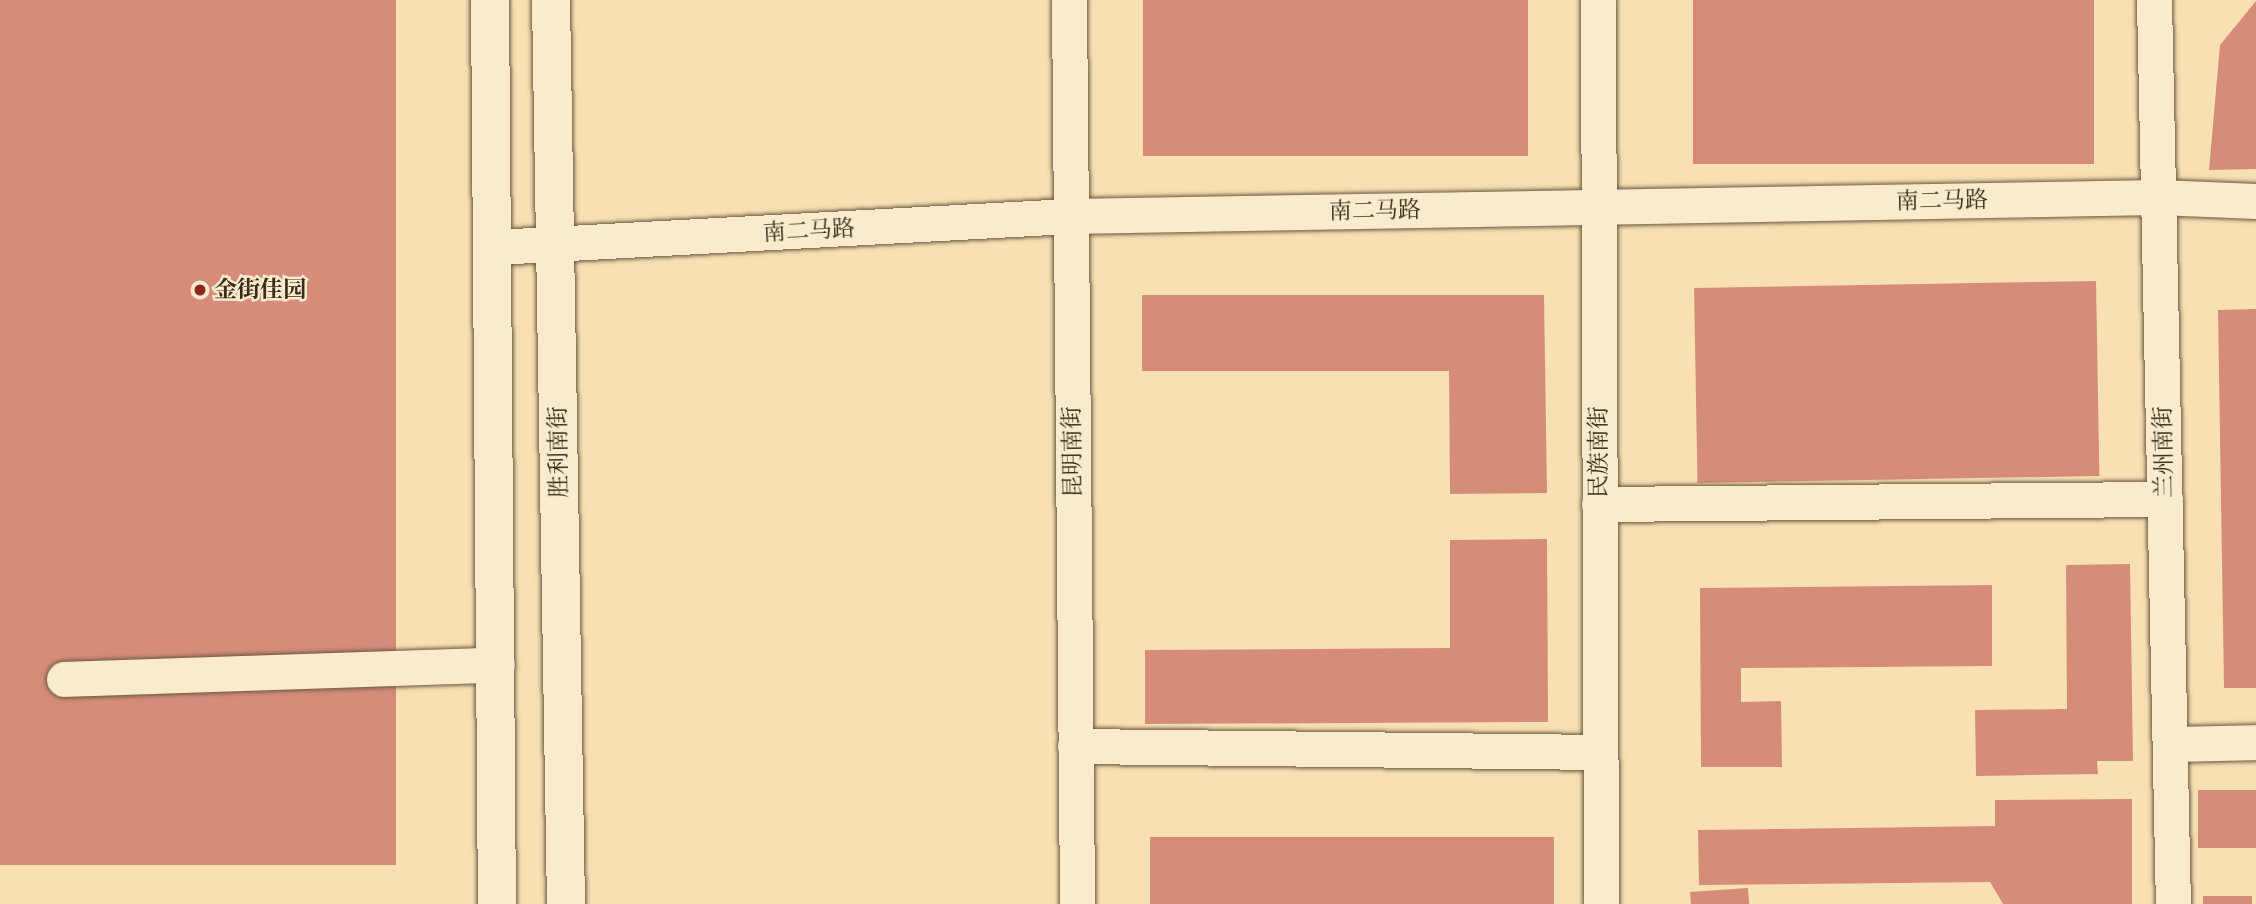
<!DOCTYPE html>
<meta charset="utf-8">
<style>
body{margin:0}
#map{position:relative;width:2256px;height:904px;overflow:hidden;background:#f8e0b3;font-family:"Libre Bodoni","Noto Serif SC",serif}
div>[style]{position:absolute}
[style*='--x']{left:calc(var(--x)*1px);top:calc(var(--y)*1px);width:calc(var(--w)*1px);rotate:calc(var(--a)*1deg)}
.building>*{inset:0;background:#d58d7a;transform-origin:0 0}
.roads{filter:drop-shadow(0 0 2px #6a5840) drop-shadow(0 0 2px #6a5840)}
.street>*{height:35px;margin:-17.5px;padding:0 17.5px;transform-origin:17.5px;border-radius:17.5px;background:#faebce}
.secondary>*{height:38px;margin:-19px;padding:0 19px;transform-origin:19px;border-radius:19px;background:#faebce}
.dots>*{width:19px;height:19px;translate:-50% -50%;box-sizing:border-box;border:4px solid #faebce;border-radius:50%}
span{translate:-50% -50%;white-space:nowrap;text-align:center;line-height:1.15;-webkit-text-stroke:5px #faebce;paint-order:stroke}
.street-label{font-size:23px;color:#3a2b19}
.poi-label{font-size:23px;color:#3a2b19;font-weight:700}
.left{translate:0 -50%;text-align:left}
</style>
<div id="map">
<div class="building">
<div style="left:0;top:0;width:396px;height:865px"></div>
<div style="left:1143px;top:0;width:385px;height:156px"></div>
<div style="left:1693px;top:0;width:401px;height:164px"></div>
<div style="clip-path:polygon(2256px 1px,2256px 169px,2209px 170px,2220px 45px)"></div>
<div style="left:2096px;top:281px;width:195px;height:402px;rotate:89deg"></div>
<div style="clip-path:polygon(1142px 295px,1544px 295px,1547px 493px,1450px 494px,1449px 371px,1142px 371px)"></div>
<div style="clip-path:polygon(2256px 309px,2256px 688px,2224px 688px,2218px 310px)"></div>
<div style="clip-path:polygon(1547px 539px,1548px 722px,1145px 724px,1145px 650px,1450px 648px,1450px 540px)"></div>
<div style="clip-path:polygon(2130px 564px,2133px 761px,2097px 761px,2098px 774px,1976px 776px,1975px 710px,2067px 709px,2066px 565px)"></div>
<div style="clip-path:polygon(1992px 585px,1992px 666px,1741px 668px,1741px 702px,1781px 701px,1782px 767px,1701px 767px,1700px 588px)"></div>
<div style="left:2198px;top:790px;width:58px;height:58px"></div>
<div style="clip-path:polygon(2132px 799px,2132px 904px,2003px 904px,1990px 882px,1699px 885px,1698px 830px,1995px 826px,1995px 800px)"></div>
<div style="left:1150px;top:837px;width:404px;height:67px"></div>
<div style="left:1748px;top:888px;width:16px;height:58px;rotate:86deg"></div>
<div style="left:2252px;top:896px;width:8px;height:49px;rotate:90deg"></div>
</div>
<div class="roads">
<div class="street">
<div style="--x:1069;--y:0;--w:904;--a:89.49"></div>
<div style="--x:1598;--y:0;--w:904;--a:89.81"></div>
<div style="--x:2154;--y:0;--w:904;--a:88.8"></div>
<div style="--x:495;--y:247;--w:576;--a:-3.09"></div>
<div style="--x:1070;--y:216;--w:1088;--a:-1"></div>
<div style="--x:2158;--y:197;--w:98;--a:2.3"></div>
<div style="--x:1599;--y:504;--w:566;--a:-0.51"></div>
<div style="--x:64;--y:679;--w:433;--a:-1.9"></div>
<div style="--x:2170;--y:744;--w:86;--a:-1.3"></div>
<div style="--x:1075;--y:746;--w:525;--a:0.65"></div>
</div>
<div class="secondary">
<div style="--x:490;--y:0;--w:904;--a:89.56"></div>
<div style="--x:551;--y:0;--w:904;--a:89.05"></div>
</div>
</div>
<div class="dots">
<div style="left:200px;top:290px;background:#8f2418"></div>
</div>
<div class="street-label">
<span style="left:1942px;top:201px;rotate:-1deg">南二马路</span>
<span style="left:1375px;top:211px;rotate:-1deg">南二马路</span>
<span style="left:809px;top:231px;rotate:-3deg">南二马路</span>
<span style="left:559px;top:452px;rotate:-91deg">胜利南街</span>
<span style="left:1073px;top:452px;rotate:-91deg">昆明南街</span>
<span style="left:1599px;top:452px;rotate:-90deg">民族南街</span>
<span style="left:2164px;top:452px;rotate:-91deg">兰州南街</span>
</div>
<div class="poi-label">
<span class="left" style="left:214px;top:290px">金街佳园</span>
</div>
</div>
